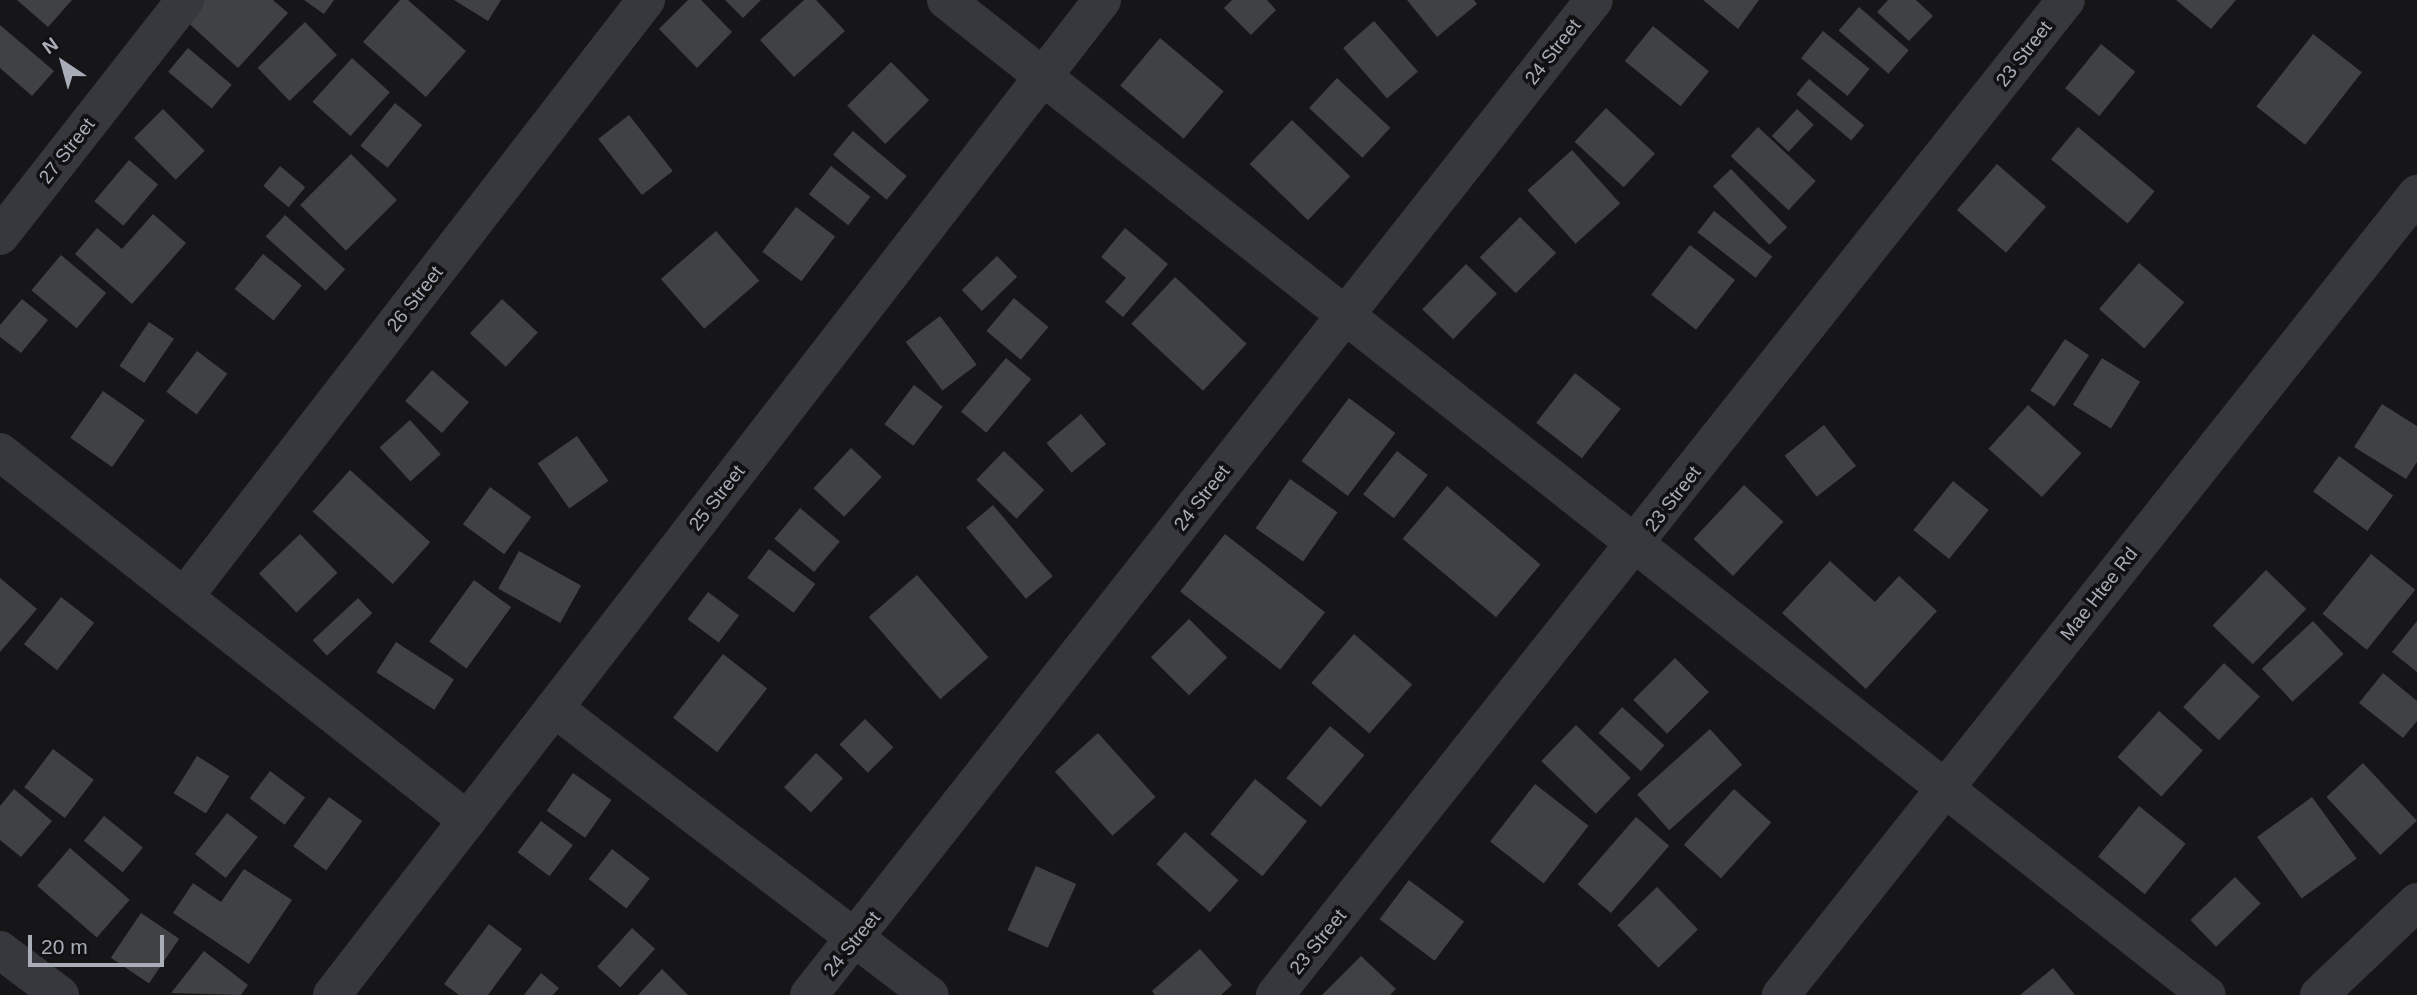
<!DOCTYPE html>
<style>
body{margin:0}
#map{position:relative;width:2417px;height:995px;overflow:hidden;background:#161618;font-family:Arial,sans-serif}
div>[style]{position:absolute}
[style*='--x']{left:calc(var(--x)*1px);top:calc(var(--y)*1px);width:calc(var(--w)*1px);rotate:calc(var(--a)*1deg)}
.building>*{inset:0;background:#404145;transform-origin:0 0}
.minor>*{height:38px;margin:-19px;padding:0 19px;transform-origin:19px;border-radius:19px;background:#37383d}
span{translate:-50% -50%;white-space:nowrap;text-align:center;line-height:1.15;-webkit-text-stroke:7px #111113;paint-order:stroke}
.street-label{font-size:19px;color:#a8adb8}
.north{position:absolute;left:28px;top:28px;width:70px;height:70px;-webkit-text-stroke:5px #111113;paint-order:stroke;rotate:324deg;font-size:19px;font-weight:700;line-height:28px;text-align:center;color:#a8adb8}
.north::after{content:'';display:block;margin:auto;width:24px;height:32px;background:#a8adb8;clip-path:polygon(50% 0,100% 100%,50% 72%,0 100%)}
.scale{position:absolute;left:28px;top:935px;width:136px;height:32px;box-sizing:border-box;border:4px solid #a8adb8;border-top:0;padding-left:9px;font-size:21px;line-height:24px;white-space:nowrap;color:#a8adb8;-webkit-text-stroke:5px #111113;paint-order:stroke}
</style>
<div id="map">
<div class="building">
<div style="clip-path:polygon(17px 0,72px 0,48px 27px)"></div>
<div style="clip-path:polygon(203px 0,273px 0,288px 13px,238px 68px,185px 20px)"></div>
<div style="clip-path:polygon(304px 0,334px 0,324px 14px)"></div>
<div style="clip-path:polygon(400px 0,408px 0,466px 51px,426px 97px,363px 42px)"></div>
<div style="clip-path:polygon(454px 0,501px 0,488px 21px)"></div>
<div style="clip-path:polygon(688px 0,701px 0,732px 32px,697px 68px,659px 29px)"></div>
<div style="clip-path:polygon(725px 0,761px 0,743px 18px)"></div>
<div style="clip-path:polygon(804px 0,816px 0,845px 31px,794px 77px,760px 40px)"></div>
<div style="clip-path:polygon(1232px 0,1267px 0,1276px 10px,1251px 35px,1224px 8px)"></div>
<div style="clip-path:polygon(1407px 0,1474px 0,1477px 4px,1437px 37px)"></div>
<div style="clip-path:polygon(1703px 0,1759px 0,1738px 29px)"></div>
<div style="clip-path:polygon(1888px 0,1916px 0,1933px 16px,1909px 41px,1877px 12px)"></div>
<div style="clip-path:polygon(2176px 0,2236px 0,2211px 29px)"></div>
<div style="left:1859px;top:7px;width:66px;height:31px;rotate:41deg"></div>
<div style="left:1374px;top:21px;width:67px;height:41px;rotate:49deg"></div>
<div style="left:305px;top:22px;width:46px;height:66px;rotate:46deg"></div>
<div style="clip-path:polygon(0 25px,54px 71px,32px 96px,0 68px)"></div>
<div style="left:1653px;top:26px;width:72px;height:45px;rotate:39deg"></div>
<div style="left:1823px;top:31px;width:60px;height:35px;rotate:39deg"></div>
<div style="left:2313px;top:34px;width:62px;height:92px;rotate:38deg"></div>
<div style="left:1160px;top:38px;width:83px;height:62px;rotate:40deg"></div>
<div style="left:2101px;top:44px;width:44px;height:57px;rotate:39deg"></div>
<div style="left:188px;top:48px;width:57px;height:31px;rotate:40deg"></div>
<div style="left:352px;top:58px;width:51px;height:59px;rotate:42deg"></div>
<div style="left:891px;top:62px;width:54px;height:62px;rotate:45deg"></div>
<div style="left:1337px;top:78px;width:73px;height:41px;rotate:43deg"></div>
<div style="left:1809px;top:79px;width:72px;height:20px;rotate:40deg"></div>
<div style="left:395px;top:103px;width:35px;height:55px;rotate:39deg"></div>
<div style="left:1606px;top:108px;width:67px;height:46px;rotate:43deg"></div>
<div style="left:163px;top:109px;width:59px;height:41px;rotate:45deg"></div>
<div style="left:1797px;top:109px;width:23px;height:37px;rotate:43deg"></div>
<div style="left:629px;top:115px;width:71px;height:39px;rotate:52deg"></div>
<div style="left:1292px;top:120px;width:81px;height:61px;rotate:44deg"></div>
<div style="left:1758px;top:127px;width:79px;height:40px;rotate:43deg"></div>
<div style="left:2078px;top:127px;width:100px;height:42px;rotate:40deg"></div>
<div style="left:853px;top:131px;width:70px;height:31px;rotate:40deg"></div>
<div style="left:1572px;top:150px;width:72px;height:60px;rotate:48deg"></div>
<div style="left:351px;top:154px;width:65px;height:72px;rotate:45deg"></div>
<div style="left:129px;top:160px;width:38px;height:54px;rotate:40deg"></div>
<div style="left:1997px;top:164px;width:65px;height:61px;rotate:41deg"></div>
<div style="left:280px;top:166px;width:33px;height:26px;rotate:40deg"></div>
<div style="left:831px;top:166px;width:50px;height:36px;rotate:38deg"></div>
<div style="left:1731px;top:169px;width:81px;height:25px;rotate:46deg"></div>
<div style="left:796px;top:207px;width:49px;height:56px;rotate:37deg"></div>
<div style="left:1714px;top:211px;width:74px;height:27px;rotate:38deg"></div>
<div style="clip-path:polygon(153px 214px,186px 243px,132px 304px,75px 254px,97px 228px,122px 249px)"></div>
<div style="left:285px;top:215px;width:81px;height:29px;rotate:42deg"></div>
<div style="left:1520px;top:217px;width:51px;height:57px;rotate:45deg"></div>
<div style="clip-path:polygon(1125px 228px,1168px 264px,1123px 317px,1105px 302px,1126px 278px,1101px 257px)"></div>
<div style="left:716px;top:231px;width:66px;height:73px;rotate:49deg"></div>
<div style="left:1690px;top:245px;width:57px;height:63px;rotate:38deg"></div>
<div style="left:263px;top:254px;width:50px;height:45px;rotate:39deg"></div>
<div style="left:61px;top:255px;width:59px;height:46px;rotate:40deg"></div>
<div style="left:997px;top:256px;width:29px;height:49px;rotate:46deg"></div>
<div style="left:2139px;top:263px;width:60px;height:61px;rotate:41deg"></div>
<div style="left:1466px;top:264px;width:43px;height:63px;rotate:44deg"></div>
<div style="left:1175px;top:277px;width:98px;height:64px;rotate:43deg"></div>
<div style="left:1014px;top:298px;width:45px;height:43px;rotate:40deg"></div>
<div style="clip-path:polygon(22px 299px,48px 320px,21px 353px,0 337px,0 325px)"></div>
<div style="left:502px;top:299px;width:49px;height:47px;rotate:43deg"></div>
<div style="left:940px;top:316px;width:61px;height:43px;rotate:53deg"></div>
<div style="left:149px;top:322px;width:30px;height:53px;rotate:34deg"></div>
<div style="left:2065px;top:339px;width:29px;height:62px;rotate:34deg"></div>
<div style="left:197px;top:351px;width:38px;height:51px;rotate:37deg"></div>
<div style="left:1006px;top:358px;width:33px;height:70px;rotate:40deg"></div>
<div style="left:2102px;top:358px;width:45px;height:55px;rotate:32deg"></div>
<div style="left:432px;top:370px;width:49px;height:41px;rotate:41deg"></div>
<div style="left:1575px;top:373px;width:58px;height:63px;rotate:38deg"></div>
<div style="left:914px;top:385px;width:36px;height:49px;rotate:37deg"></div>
<div style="left:103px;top:391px;width:51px;height:57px;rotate:35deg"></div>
<div style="left:1349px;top:398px;width:58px;height:79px;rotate:37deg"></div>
<div style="clip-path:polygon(2382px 404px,2417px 426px,2417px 462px,2406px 479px,2354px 447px)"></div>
<div style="left:2028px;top:405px;width:72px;height:59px;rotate:42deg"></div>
<div style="left:1081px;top:414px;width:39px;height:45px;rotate:50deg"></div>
<div style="left:410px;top:420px;width:46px;height:41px;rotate:48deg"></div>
<div style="left:1824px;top:425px;width:52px;height:50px;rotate:52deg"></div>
<div style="left:577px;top:436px;width:55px;height:48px;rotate:55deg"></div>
<div style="left:851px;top:448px;width:42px;height:55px;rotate:43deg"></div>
<div style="left:1004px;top:451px;width:56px;height:40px;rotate:44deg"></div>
<div style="left:1397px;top:451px;width:39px;height:55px;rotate:38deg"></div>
<div style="left:2339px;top:456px;width:67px;height:44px;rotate:36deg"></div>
<div style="left:350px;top:470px;width:108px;height:56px;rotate:42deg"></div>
<div style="left:1290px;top:479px;width:58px;height:60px;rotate:35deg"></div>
<div style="left:1953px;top:481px;width:46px;height:63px;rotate:39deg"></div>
<div style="left:1744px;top:485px;width:54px;height:74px;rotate:43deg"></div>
<div style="left:1447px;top:486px;width:122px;height:69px;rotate:40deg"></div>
<div style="left:490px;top:487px;width:51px;height:46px;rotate:36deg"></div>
<div style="left:993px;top:505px;width:93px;height:35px;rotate:50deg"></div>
<div style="left:800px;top:508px;width:52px;height:40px;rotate:40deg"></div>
<div style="left:300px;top:534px;width:54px;height:57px;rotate:46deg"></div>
<div style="left:1225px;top:534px;width:127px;height:73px;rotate:38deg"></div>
<div style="left:769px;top:549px;width:58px;height:36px;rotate:37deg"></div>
<div style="left:519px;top:551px;width:71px;height:43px;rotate:29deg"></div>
<div style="left:2371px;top:554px;width:57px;height:77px;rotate:39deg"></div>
<div style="clip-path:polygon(1830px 561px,1875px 602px,1899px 576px,1937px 611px,1866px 689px,1782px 613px)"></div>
<div style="left:2266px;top:570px;width:56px;height:77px;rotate:44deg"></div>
<div style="left:917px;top:575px;width:109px;height:64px;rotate:49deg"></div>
<div style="clip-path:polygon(0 578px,37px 609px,0 652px)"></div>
<div style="left:474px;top:580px;width:46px;height:76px;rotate:36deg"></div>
<div style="left:708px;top:592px;width:39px;height:34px;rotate:37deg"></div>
<div style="left:61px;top:597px;width:42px;height:60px;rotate:38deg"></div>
<div style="left:358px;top:598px;width:21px;height:62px;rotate:47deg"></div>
<div style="left:1189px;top:619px;width:54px;height:54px;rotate:45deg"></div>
<div style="left:2313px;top:621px;width:45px;height:70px;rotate:47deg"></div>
<div style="clip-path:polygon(2417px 621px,2417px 672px,2392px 652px)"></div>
<div style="left:1354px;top:634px;width:77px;height:65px;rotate:41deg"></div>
<div style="left:396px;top:642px;width:69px;height:36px;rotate:33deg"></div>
<div style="left:723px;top:654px;width:56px;height:81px;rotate:38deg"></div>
<div style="left:1675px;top:658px;width:48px;height:59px;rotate:45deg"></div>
<div style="left:2224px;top:663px;width:49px;height:60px;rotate:43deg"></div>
<div style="clip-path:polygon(2383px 673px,2417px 701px,2417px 721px,2403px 738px,2359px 703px)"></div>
<div style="left:1622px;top:707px;width:57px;height:35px;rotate:42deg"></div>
<div style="left:2159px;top:711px;width:59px;height:62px;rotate:42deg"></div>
<div style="left:865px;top:719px;width:40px;height:36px;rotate:45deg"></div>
<div style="left:1576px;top:725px;width:76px;height:50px;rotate:44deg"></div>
<div style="left:1330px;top:726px;width:45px;height:68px;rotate:40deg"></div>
<div style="left:1710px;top:729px;width:48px;height:98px;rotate:48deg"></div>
<div style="left:1098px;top:733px;width:86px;height:58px;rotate:48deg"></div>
<div style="left:53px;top:749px;width:51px;height:48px;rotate:37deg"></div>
<div style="left:816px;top:753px;width:37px;height:47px;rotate:43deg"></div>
<div style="left:197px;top:756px;width:38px;height:44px;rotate:32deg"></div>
<div style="left:2363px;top:763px;width:79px;height:50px;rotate:47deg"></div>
<div style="left:270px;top:771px;width:44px;height:34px;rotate:37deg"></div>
<div style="left:573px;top:773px;width:47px;height:46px;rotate:35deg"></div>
<div style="left:1255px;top:779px;width:67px;height:71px;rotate:39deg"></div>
<div style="left:1535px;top:784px;width:68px;height:73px;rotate:38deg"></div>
<div style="clip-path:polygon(14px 789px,52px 821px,21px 857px,0 840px,0 806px)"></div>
<div style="left:1734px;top:789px;width:50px;height:75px;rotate:42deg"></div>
<div style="left:329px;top:797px;width:41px;height:61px;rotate:36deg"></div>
<div style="left:2312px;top:797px;width:76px;height:68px;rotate:54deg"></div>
<div style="left:2139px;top:806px;width:60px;height:65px;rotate:39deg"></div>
<div style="left:227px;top:813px;width:39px;height:52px;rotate:38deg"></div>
<div style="left:104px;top:816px;width:50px;height:32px;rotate:39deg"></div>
<div style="left:1636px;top:817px;width:44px;height:89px;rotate:41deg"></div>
<div style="left:541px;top:821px;width:40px;height:39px;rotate:37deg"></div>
<div style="left:1185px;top:832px;width:72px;height:43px;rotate:42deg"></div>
<div style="left:70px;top:848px;width:79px;height:50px;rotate:41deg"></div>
<div style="left:612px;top:849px;width:48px;height:38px;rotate:38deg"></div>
<div style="left:1036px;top:866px;width:44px;height:70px;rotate:24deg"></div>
<div style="clip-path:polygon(244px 869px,292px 900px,249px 964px,173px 913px,193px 883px,221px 902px)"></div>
<div style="left:2235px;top:877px;width:37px;height:62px;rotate:46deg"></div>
<div style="left:1409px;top:880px;width:69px;height:49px;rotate:37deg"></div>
<div style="left:1657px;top:887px;width:59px;height:55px;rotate:46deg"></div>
<div style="left:141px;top:913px;width:46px;height:54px;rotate:34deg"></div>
<div style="clip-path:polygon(489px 924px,522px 949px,488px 995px,459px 995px,444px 984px)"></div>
<div style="left:632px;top:928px;width:31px;height:52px;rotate:42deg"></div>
<div style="clip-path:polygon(1200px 949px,1232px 985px,1221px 995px,1155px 995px,1152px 991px)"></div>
<div style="clip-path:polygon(204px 951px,248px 985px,241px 995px,171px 993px)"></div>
<div style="clip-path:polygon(1361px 956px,1396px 989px,1390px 995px,1322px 995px)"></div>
<div style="clip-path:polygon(2053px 968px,2075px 995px,2020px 995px)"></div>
<div style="clip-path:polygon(662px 969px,688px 995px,638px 995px)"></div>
<div style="clip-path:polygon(541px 973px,559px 988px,553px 995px,524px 995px)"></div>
</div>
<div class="minor">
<div style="--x:946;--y:0;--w:1606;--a:38.28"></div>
<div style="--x:0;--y:236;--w:300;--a:-51.9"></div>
<div style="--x:0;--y:452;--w:595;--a:38.24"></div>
<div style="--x:184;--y:597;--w:755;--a:-52.26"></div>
<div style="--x:554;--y:708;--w:473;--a:37.4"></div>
<div style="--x:0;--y:950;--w:75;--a:36.9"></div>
<div style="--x:332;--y:995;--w:1258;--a:-52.26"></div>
<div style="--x:809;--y:995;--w:1267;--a:-51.73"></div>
<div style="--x:1275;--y:995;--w:1271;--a:-51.52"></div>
<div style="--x:1781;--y:995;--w:1023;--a:-51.55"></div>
<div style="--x:2319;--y:995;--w:135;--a:-43.5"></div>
</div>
<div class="street-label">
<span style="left:1553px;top:52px;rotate:-52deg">24 Street</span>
<span style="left:2024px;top:54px;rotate:-52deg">23 Street</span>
<span style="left:67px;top:151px;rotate:-52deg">27 Street</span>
<span style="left:415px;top:299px;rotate:-52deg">26 Street</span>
<span style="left:717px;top:498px;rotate:-52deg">25 Street</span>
<span style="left:1202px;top:498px;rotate:-52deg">24 Street</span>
<span style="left:1673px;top:499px;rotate:-52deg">23 Street</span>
<span style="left:2099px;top:594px;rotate:-52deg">Mae Htee Rd</span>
<span style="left:1318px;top:942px;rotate:-51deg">23 Street</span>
<span style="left:852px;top:944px;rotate:-51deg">24 Street</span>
</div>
<div class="north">N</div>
<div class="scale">20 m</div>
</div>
